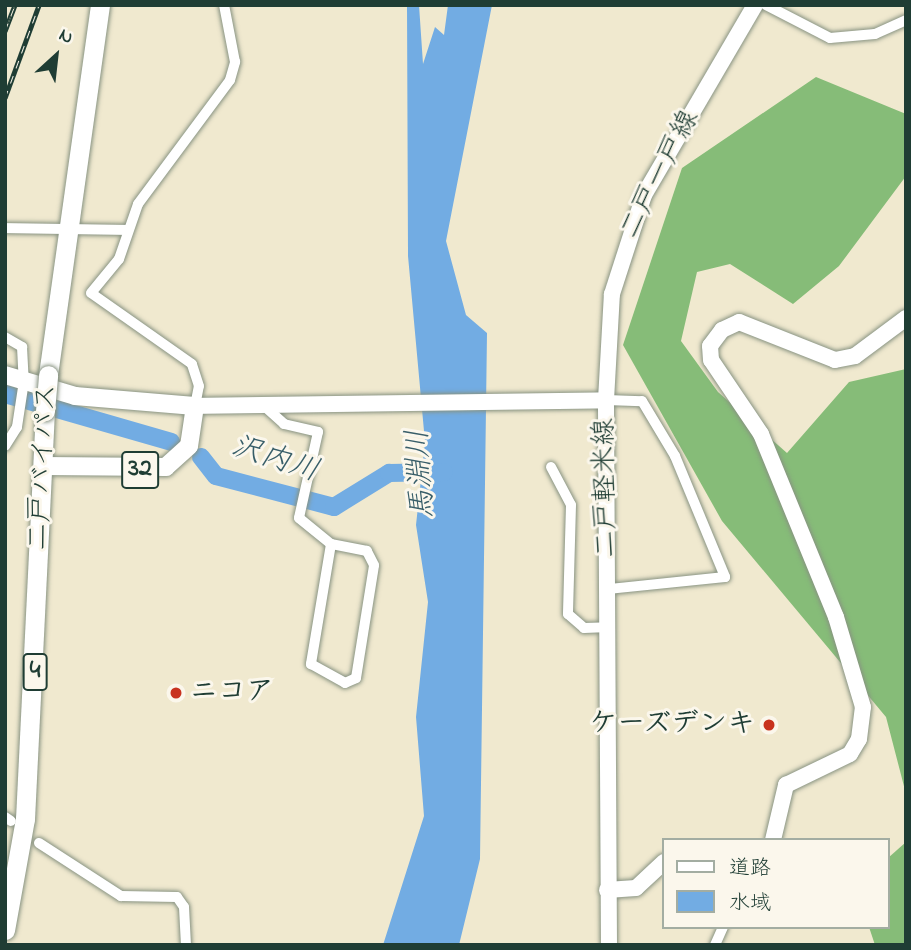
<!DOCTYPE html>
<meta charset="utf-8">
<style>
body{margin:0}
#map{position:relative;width:911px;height:950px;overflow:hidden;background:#f0e9cf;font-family:"Indie Flower","Klee One",sans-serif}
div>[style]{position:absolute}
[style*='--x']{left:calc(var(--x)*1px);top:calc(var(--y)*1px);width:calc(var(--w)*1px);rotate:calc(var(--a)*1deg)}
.forest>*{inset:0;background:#86bc78}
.water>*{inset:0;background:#72ace3}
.river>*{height:18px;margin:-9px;padding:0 9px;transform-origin:9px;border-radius:9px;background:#72ace3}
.roads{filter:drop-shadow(0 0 2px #889382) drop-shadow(0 0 2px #889382)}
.street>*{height:10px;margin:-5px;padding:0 5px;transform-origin:5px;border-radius:5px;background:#fff}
.secondary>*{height:16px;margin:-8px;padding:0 8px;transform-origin:8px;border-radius:8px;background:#fff}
.primary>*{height:18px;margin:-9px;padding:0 9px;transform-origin:9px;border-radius:9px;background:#fff}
.highway>*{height:19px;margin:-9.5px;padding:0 9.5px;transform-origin:9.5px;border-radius:9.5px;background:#fff}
.rail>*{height:5px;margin-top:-2.5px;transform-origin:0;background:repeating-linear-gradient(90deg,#fbf7ec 0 8px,#1f3d34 0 16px);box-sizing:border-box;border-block:2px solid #1f3d34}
.bridges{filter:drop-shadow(0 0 2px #889382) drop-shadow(0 0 2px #889382)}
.highway-bridge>*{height:19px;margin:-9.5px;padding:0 9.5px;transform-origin:9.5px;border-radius:9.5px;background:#fff}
.dots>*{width:19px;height:19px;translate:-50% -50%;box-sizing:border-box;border:4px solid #fbf7ec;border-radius:50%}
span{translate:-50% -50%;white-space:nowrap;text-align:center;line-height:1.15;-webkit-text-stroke:6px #fbf7ec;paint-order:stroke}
.shield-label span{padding:2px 5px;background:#fbf7ec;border:2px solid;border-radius:5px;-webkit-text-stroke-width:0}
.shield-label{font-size:26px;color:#1f3d34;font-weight:700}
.street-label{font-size:28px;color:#1f3d34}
.poi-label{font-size:28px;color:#1f3d34;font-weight:700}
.left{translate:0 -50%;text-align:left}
.right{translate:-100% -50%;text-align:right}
.water-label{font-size:30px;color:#385e69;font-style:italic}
.frame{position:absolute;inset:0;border:7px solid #1f3d34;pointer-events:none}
.legend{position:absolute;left:662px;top:838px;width:228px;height:91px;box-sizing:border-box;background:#fbf7ec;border:2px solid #a3ada2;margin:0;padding:9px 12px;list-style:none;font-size:21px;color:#1f3d34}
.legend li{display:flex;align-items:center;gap:14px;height:35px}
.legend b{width:35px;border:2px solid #a3ada2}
.north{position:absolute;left:21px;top:21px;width:70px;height:70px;-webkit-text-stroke:5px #fbf7ec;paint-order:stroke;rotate:27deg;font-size:19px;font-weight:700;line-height:28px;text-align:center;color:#1f3d34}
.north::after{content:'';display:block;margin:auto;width:24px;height:32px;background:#1f3d34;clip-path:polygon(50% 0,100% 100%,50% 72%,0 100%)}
</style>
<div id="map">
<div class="forest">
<div style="clip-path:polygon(816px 77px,906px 114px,906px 176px,839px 266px,793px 304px,730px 264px,697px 272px,681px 341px,718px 392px,787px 453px,849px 382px,906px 369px,906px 794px,886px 717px,722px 521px,623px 345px,682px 168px)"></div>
<div style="clip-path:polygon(906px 842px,906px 945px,875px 945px,869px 927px,888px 927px,888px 858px)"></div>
</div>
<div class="water">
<div style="clip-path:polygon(407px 5px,419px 5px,423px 64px,435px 27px,444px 35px,448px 5px,492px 5px,446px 241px,466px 315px,487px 333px,480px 859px,459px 945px,383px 945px,424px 816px,416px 717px,428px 602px,416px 525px,425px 442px,408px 256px)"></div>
</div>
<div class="river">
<div style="--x:5;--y:394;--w:173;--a:16.1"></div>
<div style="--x:201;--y:457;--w:24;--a:52"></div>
<div style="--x:216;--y:476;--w:122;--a:14.7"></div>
<div style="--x:334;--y:507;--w:65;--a:-31.7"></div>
<div style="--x:389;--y:473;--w:55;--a:-1"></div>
</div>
<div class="roads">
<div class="street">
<div style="--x:766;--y:5;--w:72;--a:27.3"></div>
<div style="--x:830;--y:38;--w:45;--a:-5.1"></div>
<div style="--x:875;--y:34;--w:34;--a:-24"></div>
<div style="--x:5;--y:228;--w:121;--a:0.9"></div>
<div style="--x:5;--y:337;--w:20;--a:30"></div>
<div style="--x:22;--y:347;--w:34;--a:87"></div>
<div style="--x:24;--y:381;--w:47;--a:98.7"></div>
<div style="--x:17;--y:427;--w:22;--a:122"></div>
<div style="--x:606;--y:400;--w:36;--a:2"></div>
<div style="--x:642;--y:401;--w:64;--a:59"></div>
<div style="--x:675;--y:456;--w:131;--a:67.5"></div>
<div style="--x:725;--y:577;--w:118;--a:174.1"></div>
<div style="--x:262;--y:404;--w:30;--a:42"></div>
<div style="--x:284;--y:424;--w:35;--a:13"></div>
<div style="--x:318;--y:432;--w:88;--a:102.5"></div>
<div style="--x:299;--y:518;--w:41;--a:39.1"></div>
<div style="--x:331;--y:544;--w:122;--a:99.5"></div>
<div style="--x:311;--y:664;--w:39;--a:29"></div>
<div style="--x:345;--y:683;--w:12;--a:-24"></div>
<div style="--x:356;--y:678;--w:114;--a:-80.9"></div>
<div style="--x:374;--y:565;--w:16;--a:-117"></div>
<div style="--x:367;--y:551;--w:37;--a:-169"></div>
<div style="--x:195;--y:406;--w:20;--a:-79"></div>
<div style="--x:199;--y:386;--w:23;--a:-108"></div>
<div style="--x:192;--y:364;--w:123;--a:-144.9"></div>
<div style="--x:91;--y:293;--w:44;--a:-50.5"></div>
<div style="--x:119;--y:259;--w:58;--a:-70.9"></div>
<div style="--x:138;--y:204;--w:154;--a:-53.4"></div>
<div style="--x:230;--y:80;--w:19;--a:-74"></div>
<div style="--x:235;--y:62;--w:58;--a:-100.9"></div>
<div style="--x:551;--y:467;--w:43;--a:62.2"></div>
<div style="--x:571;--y:505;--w:109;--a:91.6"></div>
<div style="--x:568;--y:614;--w:21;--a:41"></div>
<div style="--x:584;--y:628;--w:25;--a:-2"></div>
<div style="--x:5;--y:817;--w:7;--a:34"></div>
<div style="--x:39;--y:843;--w:98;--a:32.9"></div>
<div style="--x:121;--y:896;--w:56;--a:1"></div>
<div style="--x:177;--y:897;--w:12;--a:55"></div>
<div style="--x:184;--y:907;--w:38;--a:87"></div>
<div style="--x:715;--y:945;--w:20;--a:-66"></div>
</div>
<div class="secondary">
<div style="--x:195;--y:406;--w:411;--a:-0.8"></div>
<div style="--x:773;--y:840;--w:57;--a:-76.7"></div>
<div style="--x:786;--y:785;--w:71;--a:-25.8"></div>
<div style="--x:850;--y:754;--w:17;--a:-59"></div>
<div style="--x:859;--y:739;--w:32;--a:-83"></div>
<div style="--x:863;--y:707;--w:94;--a:-106.7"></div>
<div style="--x:836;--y:617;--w:198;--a:-112.3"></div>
<div style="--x:761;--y:434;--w:89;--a:-124"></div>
<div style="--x:711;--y:360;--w:14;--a:-94"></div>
<div style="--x:710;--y:346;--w:20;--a:-53"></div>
<div style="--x:722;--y:330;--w:19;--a:-25"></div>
<div style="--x:739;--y:322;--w:103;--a:21.6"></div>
<div style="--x:835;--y:360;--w:20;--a:-11"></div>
<div style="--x:855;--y:356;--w:64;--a:-36.7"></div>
<div style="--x:607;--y:890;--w:29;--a:-4"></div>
<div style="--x:636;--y:888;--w:38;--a:-43"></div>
<div style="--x:609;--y:945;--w:545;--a:-90.32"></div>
<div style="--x:606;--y:400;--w:106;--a:-86.8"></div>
<div style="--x:612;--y:294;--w:104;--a:-72.1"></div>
<div style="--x:644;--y:195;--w:220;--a:-59.7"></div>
</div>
<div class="primary">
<div style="--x:5;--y:375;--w:73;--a:16.7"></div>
<div style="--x:75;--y:396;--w:120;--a:4.8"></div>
<div style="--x:195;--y:406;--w:40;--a:98.5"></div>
<div style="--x:189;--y:446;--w:31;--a:138"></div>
<div style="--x:166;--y:467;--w:123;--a:-179.5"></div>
</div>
<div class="highway">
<div style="--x:48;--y:375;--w:374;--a:-82"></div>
<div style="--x:5;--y:930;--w:113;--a:-79.8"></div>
<div style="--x:25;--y:819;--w:408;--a:-87.2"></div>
</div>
</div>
<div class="rail">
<div style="--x:5;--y:31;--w:28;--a:-69"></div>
<div style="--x:5;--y:98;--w:99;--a:-69.9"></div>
</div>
<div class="bridges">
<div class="highway-bridge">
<div style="--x:45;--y:411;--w:36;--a:-85"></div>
</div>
</div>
<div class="dots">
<div style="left:176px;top:693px;background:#c8321e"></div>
<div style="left:769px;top:725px;background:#c8321e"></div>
</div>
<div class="shield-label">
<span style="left:140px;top:470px">32</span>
<span style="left:35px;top:672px">4</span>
</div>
<div class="street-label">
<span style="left:661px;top:175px;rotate:-63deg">二戸一戸線</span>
<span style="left:44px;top:467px;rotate:-87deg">二戸バイパス</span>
<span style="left:607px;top:488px;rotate:-91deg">二戸軽米線</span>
</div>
<div class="poi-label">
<span class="left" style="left:190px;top:693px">ニコア</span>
<span class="right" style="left:755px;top:725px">ケーズデンキ</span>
</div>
<div class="water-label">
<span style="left:275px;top:460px;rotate:18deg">沢内川</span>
<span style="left:422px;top:474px;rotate:-94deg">馬淵川</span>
</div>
<div class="frame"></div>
<ul class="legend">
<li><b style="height:9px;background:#fff"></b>道路</li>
<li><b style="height:19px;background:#72ace3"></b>水域</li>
</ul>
<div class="north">N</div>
</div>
